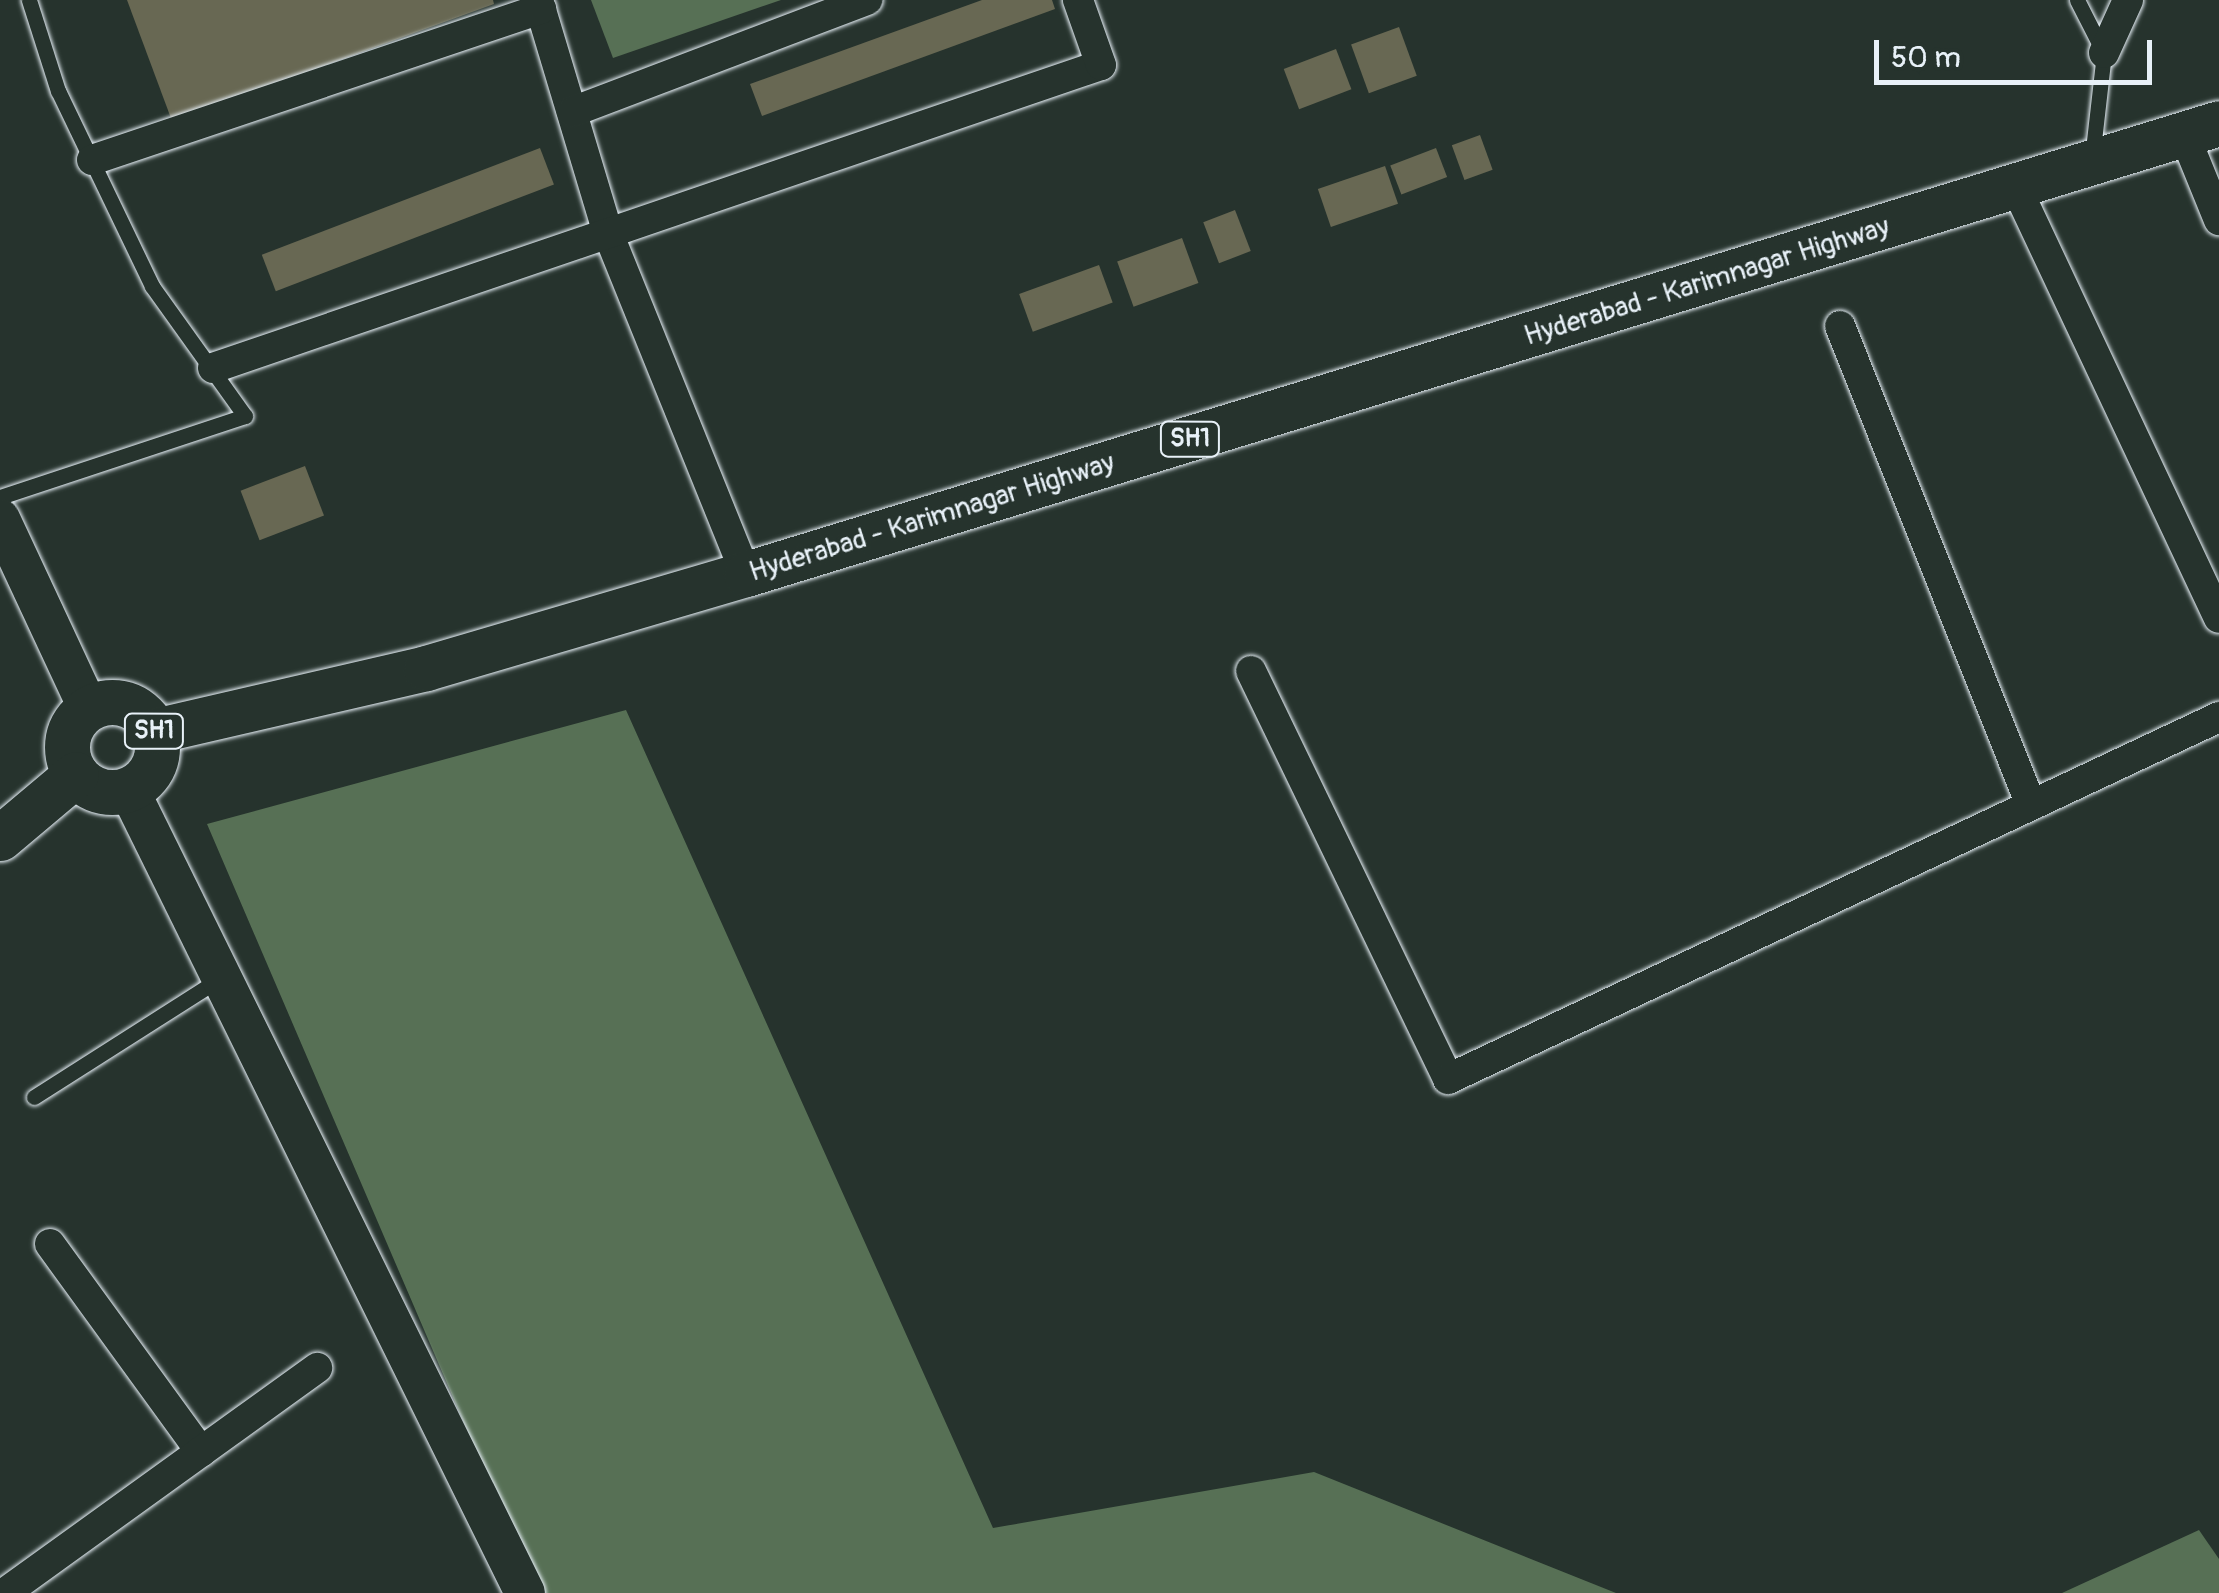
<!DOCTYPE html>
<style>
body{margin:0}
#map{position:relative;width:2219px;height:1593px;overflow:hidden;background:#26332d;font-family:Pangolin,sans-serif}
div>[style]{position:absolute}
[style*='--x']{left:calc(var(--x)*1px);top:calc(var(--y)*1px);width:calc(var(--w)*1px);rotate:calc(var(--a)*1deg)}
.green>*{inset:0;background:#577055}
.building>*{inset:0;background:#686853;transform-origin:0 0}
.roads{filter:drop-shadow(0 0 2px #e8f1f8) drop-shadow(0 0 2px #e8f1f8)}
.lane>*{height:15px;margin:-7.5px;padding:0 7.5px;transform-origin:7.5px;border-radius:7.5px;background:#26332d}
.street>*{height:30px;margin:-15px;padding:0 15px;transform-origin:15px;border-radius:15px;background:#26332d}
.secondary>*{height:40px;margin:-20px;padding:0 20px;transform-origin:20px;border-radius:20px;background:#26332d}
.primary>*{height:45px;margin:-22.5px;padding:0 22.5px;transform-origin:22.5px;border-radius:22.5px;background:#26332d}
.primary>.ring{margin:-22.5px;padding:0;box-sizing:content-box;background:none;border:45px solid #26332d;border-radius:50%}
span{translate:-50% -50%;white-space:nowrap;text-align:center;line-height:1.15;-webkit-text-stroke:8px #26332d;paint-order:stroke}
.shield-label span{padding:2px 8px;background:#26332d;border:2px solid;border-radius:8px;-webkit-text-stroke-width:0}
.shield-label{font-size:25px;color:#e8f1f8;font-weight:700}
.street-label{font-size:28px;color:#e8f1f8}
.scale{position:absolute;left:1874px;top:40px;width:278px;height:45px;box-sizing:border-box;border:5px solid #e8f1f8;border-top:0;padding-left:12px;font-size:30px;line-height:35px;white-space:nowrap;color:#e8f1f8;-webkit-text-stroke:8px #26332d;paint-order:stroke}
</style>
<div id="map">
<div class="green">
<div style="clip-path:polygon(591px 0,781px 0,613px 58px)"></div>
<div style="clip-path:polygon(626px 710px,993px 1528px,1314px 1472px,1616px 1593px,537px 1593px,207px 824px)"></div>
<div style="clip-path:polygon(2199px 1530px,2219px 1559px,2219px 1593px,2062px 1593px)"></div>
</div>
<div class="building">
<div style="clip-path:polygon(127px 0,493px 0,494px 4px,172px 121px)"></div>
<div style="clip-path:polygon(982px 0,1052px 0,1055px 9px,762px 116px,750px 84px)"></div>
<div style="left:1399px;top:27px;width:52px;height:51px;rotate:70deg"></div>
<div style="left:1336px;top:49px;width:43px;height:56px;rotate:69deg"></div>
<div style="left:1480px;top:135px;width:37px;height:30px;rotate:70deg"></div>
<div style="left:540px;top:148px;width:39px;height:298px;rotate:69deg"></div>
<div style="left:1436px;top:148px;width:31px;height:49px;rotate:69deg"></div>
<div style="left:1385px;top:166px;width:40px;height:71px;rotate:71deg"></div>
<div style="left:1235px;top:210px;width:44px;height:34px;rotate:69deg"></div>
<div style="left:1182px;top:238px;width:48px;height:69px;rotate:70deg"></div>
<div style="left:1099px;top:265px;width:40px;height:85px;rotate:70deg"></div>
<div style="left:305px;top:466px;width:53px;height:69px;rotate:69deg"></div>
</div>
<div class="roads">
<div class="lane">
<div style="--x:2077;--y:0;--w:59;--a:63"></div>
<div style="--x:2104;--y:53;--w:106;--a:96.5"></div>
<div style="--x:0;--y:497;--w:258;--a:-18.3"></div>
<div style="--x:245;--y:416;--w:160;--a:-125.6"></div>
<div style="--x:152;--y:286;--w:216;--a:-115.7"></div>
<div style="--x:58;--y:91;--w:96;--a:-107.7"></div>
<div style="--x:34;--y:1097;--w:218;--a:-32.5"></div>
</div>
<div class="street">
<div style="--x:538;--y:0;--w:243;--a:73.3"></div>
<div style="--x:608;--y:233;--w:368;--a:68"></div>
<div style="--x:2104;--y:53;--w:58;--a:-65.6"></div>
<div style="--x:572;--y:112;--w:316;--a:-20.8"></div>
<div style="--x:2184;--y:134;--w:93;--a:67.9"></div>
<div style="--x:92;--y:160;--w:474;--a:-18.6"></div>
<div style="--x:2016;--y:187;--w:476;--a:64.8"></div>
<div style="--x:1840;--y:326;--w:516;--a:68.26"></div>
<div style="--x:213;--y:368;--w:938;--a:-18.84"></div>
<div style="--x:1101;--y:65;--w:69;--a:-109.5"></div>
<div style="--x:1251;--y:671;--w:453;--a:64.2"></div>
<div style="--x:1448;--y:1079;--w:852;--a:-25.15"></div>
<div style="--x:50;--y:1244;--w:257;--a:54"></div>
<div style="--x:5;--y:1593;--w:385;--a:-35.8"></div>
</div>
<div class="secondary">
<div style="--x:0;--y:519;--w:208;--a:65"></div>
<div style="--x:129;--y:790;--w:895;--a:63.75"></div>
</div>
<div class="primary">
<div class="ring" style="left:67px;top:702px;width:45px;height:45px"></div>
<div style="--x:154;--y:731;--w:279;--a:-13"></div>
<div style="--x:426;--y:668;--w:334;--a:-16.4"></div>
<div style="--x:746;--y:574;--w:1540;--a:-17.02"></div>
<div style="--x:0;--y:838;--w:99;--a:-40.1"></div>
</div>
</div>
<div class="shield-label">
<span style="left:1190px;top:439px">SH1</span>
<span style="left:154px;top:731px">SH1</span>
</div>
<div class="street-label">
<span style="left:1707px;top:282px;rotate:-17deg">Hyderabad - Karimnagar Highway</span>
<span style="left:932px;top:518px;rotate:-17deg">Hyderabad - Karimnagar Highway</span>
</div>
<div class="scale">50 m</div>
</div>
